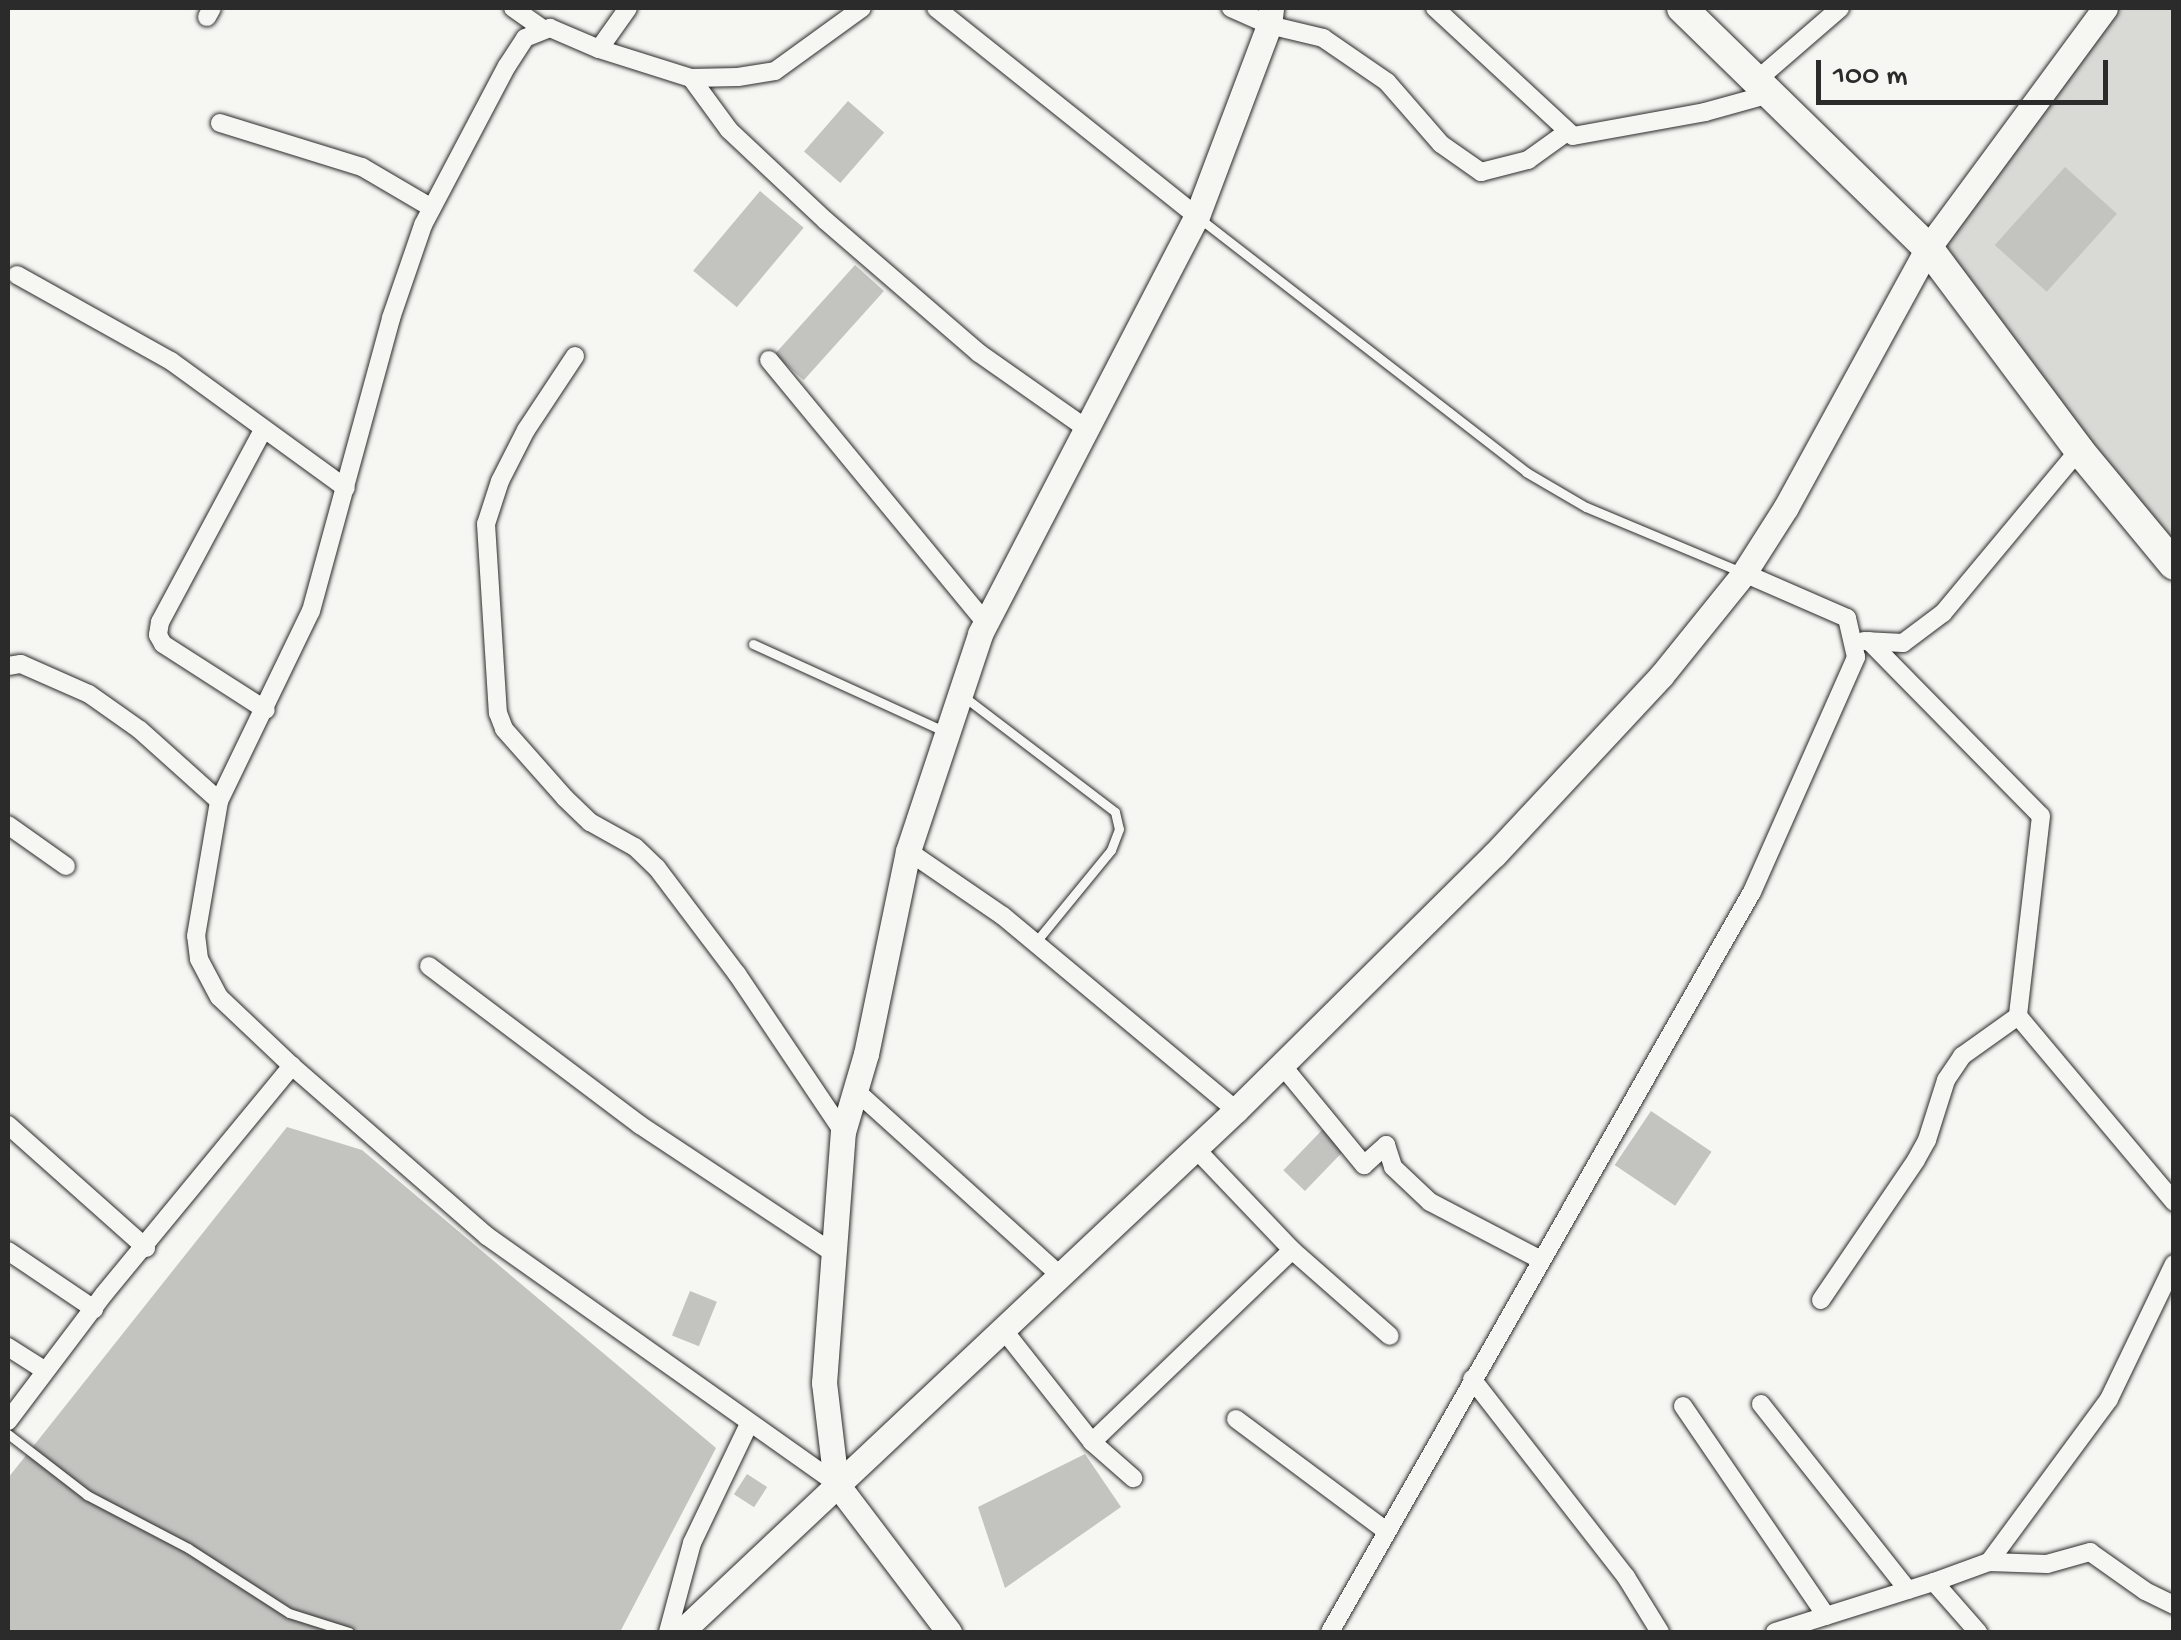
<!DOCTYPE html>
<style>
body{margin:0}
#map{position:relative;width:2181px;height:1640px;overflow:hidden;background:#f6f6f2;font-family:"Gochi Hand",sans-serif}
div>[style]{position:absolute}
[style*='--x']{left:calc(var(--x)*1px);top:calc(var(--y)*1px);width:calc(var(--w)*1px);rotate:calc(var(--a)*1deg)}
.green>*{inset:0;background:#d9d9d5}
.building>*{inset:0;background:#c3c3c0;transform-origin:0 0}
.roads{filter:drop-shadow(0 0 2px #2b2b2b) drop-shadow(0 0 2px #2b2b2b)}
.lane>*{height:9px;margin:-4.5px;padding:0 4.5px;transform-origin:4.5px;border-radius:4.5px;background:#f6f6f2}
.street>*{height:18px;margin:-9px;padding:0 9px;transform-origin:9px;border-radius:9px;background:#f6f6f2}
.secondary>*{height:25px;margin:-12.5px;padding:0 12.5px;transform-origin:12.5px;border-radius:12.5px;background:#f6f6f2}
.primary>*{height:30px;margin:-15px;padding:0 15px;transform-origin:15px;border-radius:15px;background:#f6f6f2}
span{translate:-50% -50%;white-space:nowrap;text-align:center;line-height:1.15;-webkit-text-stroke:10px #f6f6f2;paint-order:stroke}
.frame{position:absolute;inset:0;border:10px solid #2b2b2b;pointer-events:none}
.scale{position:absolute;left:1816px;top:60px;width:292px;height:45px;box-sizing:border-box;border:5px solid #2b2b2b;border-top:0;padding-left:12px;font-size:30px;line-height:35px;white-space:nowrap;color:#2b2b2b;-webkit-text-stroke:8px #f6f6f2;paint-order:stroke}
</style>
<div id="map">
<div class="green">
<div style="clip-path:polygon(2114px 8px,2173px 8px,2173px 562px,1928px 248px)"></div>
</div>
<div class="building">
<div style="left:848px;top:101px;width:48px;height:67px;rotate:41deg"></div>
<div style="left:2065px;top:167px;width:70px;height:105px;rotate:42deg"></div>
<div style="left:760px;top:191px;width:57px;height:104px;rotate:40deg"></div>
<div style="left:855px;top:265px;width:39px;height:120px;rotate:42deg"></div>
<div style="left:1651px;top:1111px;width:73px;height:65px;rotate:34deg"></div>
<div style="clip-path:polygon(287px 1127px,362px 1150px,716px 1448px,620px 1632px,8px 1632px,8px 1478px)"></div>
<div style="left:1325px;top:1127px;width:30px;height:60px;rotate:44deg"></div>
<div style="left:690px;top:1291px;width:29px;height:48px;rotate:22deg"></div>
<div style="clip-path:polygon(1085px 1454px,1121px 1507px,1005px 1588px,978px 1507px)"></div>
<div style="left:747px;top:1474px;width:24px;height:24px;rotate:33deg"></div>
</div>
<div class="roads">
<div class="lane">
<div style="--x:1199;--y:218;--w:414;--a:37.8"></div>
<div style="--x:1526;--y:472;--w:69;--a:30.3"></div>
<div style="--x:1586;--y:507;--w:166;--a:22.7"></div>
<div style="--x:753;--y:644;--w:212;--a:24.5"></div>
<div style="--x:963;--y:696;--w:191;--a:37.3"></div>
<div style="--x:1115;--y:812;--w:17;--a:77"></div>
<div style="--x:1119;--y:829;--w:22;--a:111"></div>
<div style="--x:1111;--y:850;--w:120;--a:129.3"></div>
<div style="--x:8;--y:1434;--w:100;--a:37.7"></div>
<div style="--x:87;--y:1495;--w:114;--a:27.7"></div>
<div style="--x:188;--y:1548;--w:120;--a:32.8"></div>
<div style="--x:289;--y:1613;--w:63;--a:17.6"></div>
</div>
<div class="street">
<div style="--x:513;--y:8;--w:35;--a:35"></div>
<div style="--x:936;--y:8;--w:334;--a:38.6"></div>
<div style="--x:1231;--y:8;--w:42;--a:24.1"></div>
<div style="--x:1269;--y:25;--w:56;--a:13.5"></div>
<div style="--x:1323;--y:38;--w:78;--a:34.5"></div>
<div style="--x:1387;--y:82;--w:82;--a:48.9"></div>
<div style="--x:1441;--y:144;--w:49;--a:35"></div>
<div style="--x:1481;--y:172;--w:49;--a:-14.3"></div>
<div style="--x:1528;--y:160;--w:48;--a:-35.7"></div>
<div style="--x:1435;--y:8;--w:188;--a:42.8"></div>
<div style="--x:1573;--y:136;--w:134;--a:-10.3"></div>
<div style="--x:1705;--y:112;--w:67;--a:-15.5"></div>
<div style="--x:207;--y:17;--w:10;--a:-61"></div>
<div style="--x:599;--y:49;--w:50;--a:-54.7"></div>
<div style="--x:691;--y:78;--w:64;--a:53.8"></div>
<div style="--x:729;--y:130;--w:133;--a:43.2"></div>
<div style="--x:826;--y:221;--w:202;--a:40.8"></div>
<div style="--x:979;--y:353;--w:132;--a:35.1"></div>
<div style="--x:1757;--y:80;--w:110;--a:-40.9"></div>
<div style="--x:220;--y:123;--w:149;--a:17.2"></div>
<div style="--x:362;--y:167;--w:81;--a:30.4"></div>
<div style="--x:17;--y:275;--w:176;--a:29.2"></div>
<div style="--x:171;--y:361;--w:216;--a:36"></div>
<div style="--x:575;--y:356;--w:89;--a:123.5"></div>
<div style="--x:526;--y:430;--w:57;--a:117"></div>
<div style="--x:500;--y:481;--w:45;--a:108"></div>
<div style="--x:486;--y:524;--w:189;--a:86.4"></div>
<div style="--x:498;--y:713;--w:17;--a:69"></div>
<div style="--x:504;--y:729;--w:92;--a:48.5"></div>
<div style="--x:565;--y:798;--w:35;--a:44"></div>
<div style="--x:590;--y:822;--w:51;--a:29.1"></div>
<div style="--x:635;--y:847;--w:30;--a:44"></div>
<div style="--x:657;--y:868;--w:133;--a:53"></div>
<div style="--x:737;--y:974;--w:190;--a:56.1"></div>
<div style="--x:769;--y:360;--w:341;--a:50.5"></div>
<div style="--x:263;--y:430;--w:218;--a:118.2"></div>
<div style="--x:160;--y:622;--w:13;--a:99"></div>
<div style="--x:158;--y:635;--w:10;--a:61"></div>
<div style="--x:163;--y:644;--w:122;--a:32.7"></div>
<div style="--x:1864;--y:641;--w:39;--a:3"></div>
<div style="--x:1903;--y:643;--w:50;--a:-36.9"></div>
<div style="--x:1943;--y:613;--w:212;--a:-50.2"></div>
<div style="--x:1869;--y:641;--w:245;--a:45.5"></div>
<div style="--x:2041;--y:816;--w:201;--a:96.6"></div>
<div style="--x:2018;--y:1016;--w:243;--a:50"></div>
<div style="--x:8;--y:666;--w:13;--a:-9"></div>
<div style="--x:21;--y:664;--w:74;--a:23.8"></div>
<div style="--x:89;--y:694;--w:62;--a:35.2"></div>
<div style="--x:140;--y:730;--w:106;--a:41.9"></div>
<div style="--x:8;--y:825;--w:71;--a:35.3"></div>
<div style="--x:908;--y:851;--w:115;--a:34.4"></div>
<div style="--x:1003;--y:916;--w:303;--a:39.8"></div>
<div style="--x:429;--y:966;--w:264;--a:37"></div>
<div style="--x:640;--y:1125;--w:230;--a:33.5"></div>
<div style="--x:1281;--y:1064;--w:131;--a:50.6"></div>
<div style="--x:1364;--y:1165;--w:30;--a:-42"></div>
<div style="--x:1386;--y:1145;--w:23;--a:72"></div>
<div style="--x:1393;--y:1167;--w:51;--a:43.4"></div>
<div style="--x:1430;--y:1202;--w:125;--a:27.6"></div>
<div style="--x:292;--y:1066;--w:100;--a:-136.6"></div>
<div style="--x:219;--y:997;--w:43;--a:-117.8"></div>
<div style="--x:199;--y:959;--w:23;--a:-97"></div>
<div style="--x:196;--y:936;--w:137;--a:-80.3"></div>
<div style="--x:219;--y:801;--w:211;--a:-64.2"></div>
<div style="--x:311;--y:611;--w:304;--a:-74.7"></div>
<div style="--x:391;--y:318;--w:98;--a:-71"></div>
<div style="--x:423;--y:225;--w:180;--a:-62.2"></div>
<div style="--x:507;--y:66;--w:33;--a:-57"></div>
<div style="--x:525;--y:38;--w:27;--a:-22"></div>
<div style="--x:550;--y:28;--w:53;--a:23.2"></div>
<div style="--x:599;--y:49;--w:96;--a:17.5"></div>
<div style="--x:691;--y:78;--w:47;--a:-1.2"></div>
<div style="--x:738;--y:77;--w:37;--a:-9"></div>
<div style="--x:775;--y:71;--w:107;--a:-35.9"></div>
<div style="--x:855;--y:1090;--w:276;--a:42.1"></div>
<div style="--x:8;--y:1125;--w:185;--a:41.7"></div>
<div style="--x:1195;--y:1148;--w:141;--a:46.4"></div>
<div style="--x:1292;--y:1250;--w:130;--a:41.3"></div>
<div style="--x:8;--y:1251;--w:104;--a:34"></div>
<div style="--x:1821;--y:1300;--w:169;--a:-55.8"></div>
<div style="--x:1916;--y:1160;--w:23;--a:-61"></div>
<div style="--x:1927;--y:1140;--w:63;--a:-72.4"></div>
<div style="--x:1946;--y:1080;--w:29;--a:-56"></div>
<div style="--x:1962;--y:1056;--w:69;--a:-35.5"></div>
<div style="--x:1002;--y:1328;--w:145;--a:51.7"></div>
<div style="--x:1092;--y:1442;--w:55;--a:41.3"></div>
<div style="--x:8;--y:1347;--w:43;--a:32.6"></div>
<div style="--x:1472;--y:1379;--w:251;--a:52.1"></div>
<div style="--x:1626;--y:1577;--w:65;--a:58.3"></div>
<div style="--x:1761;--y:1404;--w:237;--a:51.7"></div>
<div style="--x:1683;--y:1406;--w:254;--a:55.7"></div>
<div style="--x:1236;--y:1419;--w:186;--a:36.7"></div>
<div style="--x:8;--y:1421;--w:159;--a:-52.9"></div>
<div style="--x:104;--y:1294;--w:296;--a:-50.5"></div>
<div style="--x:292;--y:1066;--w:259;--a:41.1"></div>
<div style="--x:487;--y:1236;--w:428;--a:35.3"></div>
<div style="--x:1092;--y:1442;--w:277;--a:-43.8"></div>
<div style="--x:1989;--y:1562;--w:202;--a:-53.6"></div>
<div style="--x:2109;--y:1399;--w:150;--a:-64.3"></div>
<div style="--x:1934;--y:1582;--w:59;--a:-20"></div>
<div style="--x:1989;--y:1562;--w:58;--a:2"></div>
<div style="--x:2047;--y:1564;--w:45;--a:-15.6"></div>
<div style="--x:2090;--y:1552;--w:67;--a:35.3"></div>
<div style="--x:2145;--y:1591;--w:32;--a:26"></div>
<div style="--x:668;--y:1632;--w:92;--a:-74.9"></div>
<div style="--x:692;--y:1543;--w:132;--a:-64.4"></div>
<div style="--x:1330;--y:1632;--w:852;--a:-60.31"></div>
<div style="--x:1752;--y:892;--w:257;--a:-66.1"></div>
<div style="--x:1856;--y:657;--w:40;--a:-103"></div>
<div style="--x:1847;--y:618;--w:112;--a:-156.4"></div>
<div style="--x:1775;--y:1632;--w:167;--a:-17.5"></div>
<div style="--x:1934;--y:1582;--w:67;--a:48.7"></div>
</div>
<div class="secondary">
<div style="--x:681;--y:1632;--w:762;--a:-43.24"></div>
<div style="--x:1236;--y:1110;--w:363;--a:-44.7"></div>
<div style="--x:1494;--y:855;--w:245;--a:-47"></div>
<div style="--x:1661;--y:676;--w:132;--a:-51.1"></div>
<div style="--x:1744;--y:573;--w:78;--a:-57.5"></div>
<div style="--x:1786;--y:507;--w:295;--a:-61.3"></div>
<div style="--x:1928;--y:248;--w:298;--a:-53.6"></div>
<div style="--x:949;--y:1632;--w:187;--a:-127.2"></div>
<div style="--x:836;--y:1483;--w:101;--a:-96.8"></div>
<div style="--x:824;--y:1383;--w:252;--a:-85.7"></div>
<div style="--x:843;--y:1132;--w:81;--a:-73.6"></div>
<div style="--x:866;--y:1054;--w:207;--a:-78.3"></div>
<div style="--x:908;--y:851;--w:229;--a:-71.6"></div>
<div style="--x:980;--y:634;--w:471;--a:-62.6"></div>
<div style="--x:1197;--y:216;--w:204;--a:-69.3"></div>
<div style="--x:1269;--y:25;--w:17;--a:-83"></div>
</div>
<div class="primary">
<div style="--x:1682;--y:8;--w:344;--a:44.3"></div>
<div style="--x:1928;--y:248;--w:252;--a:53.2"></div>
<div style="--x:2079;--y:450;--w:149;--a:50.4"></div>
</div>
</div>
<div class="frame"></div>
<div class="scale">100 m</div>
</div>
